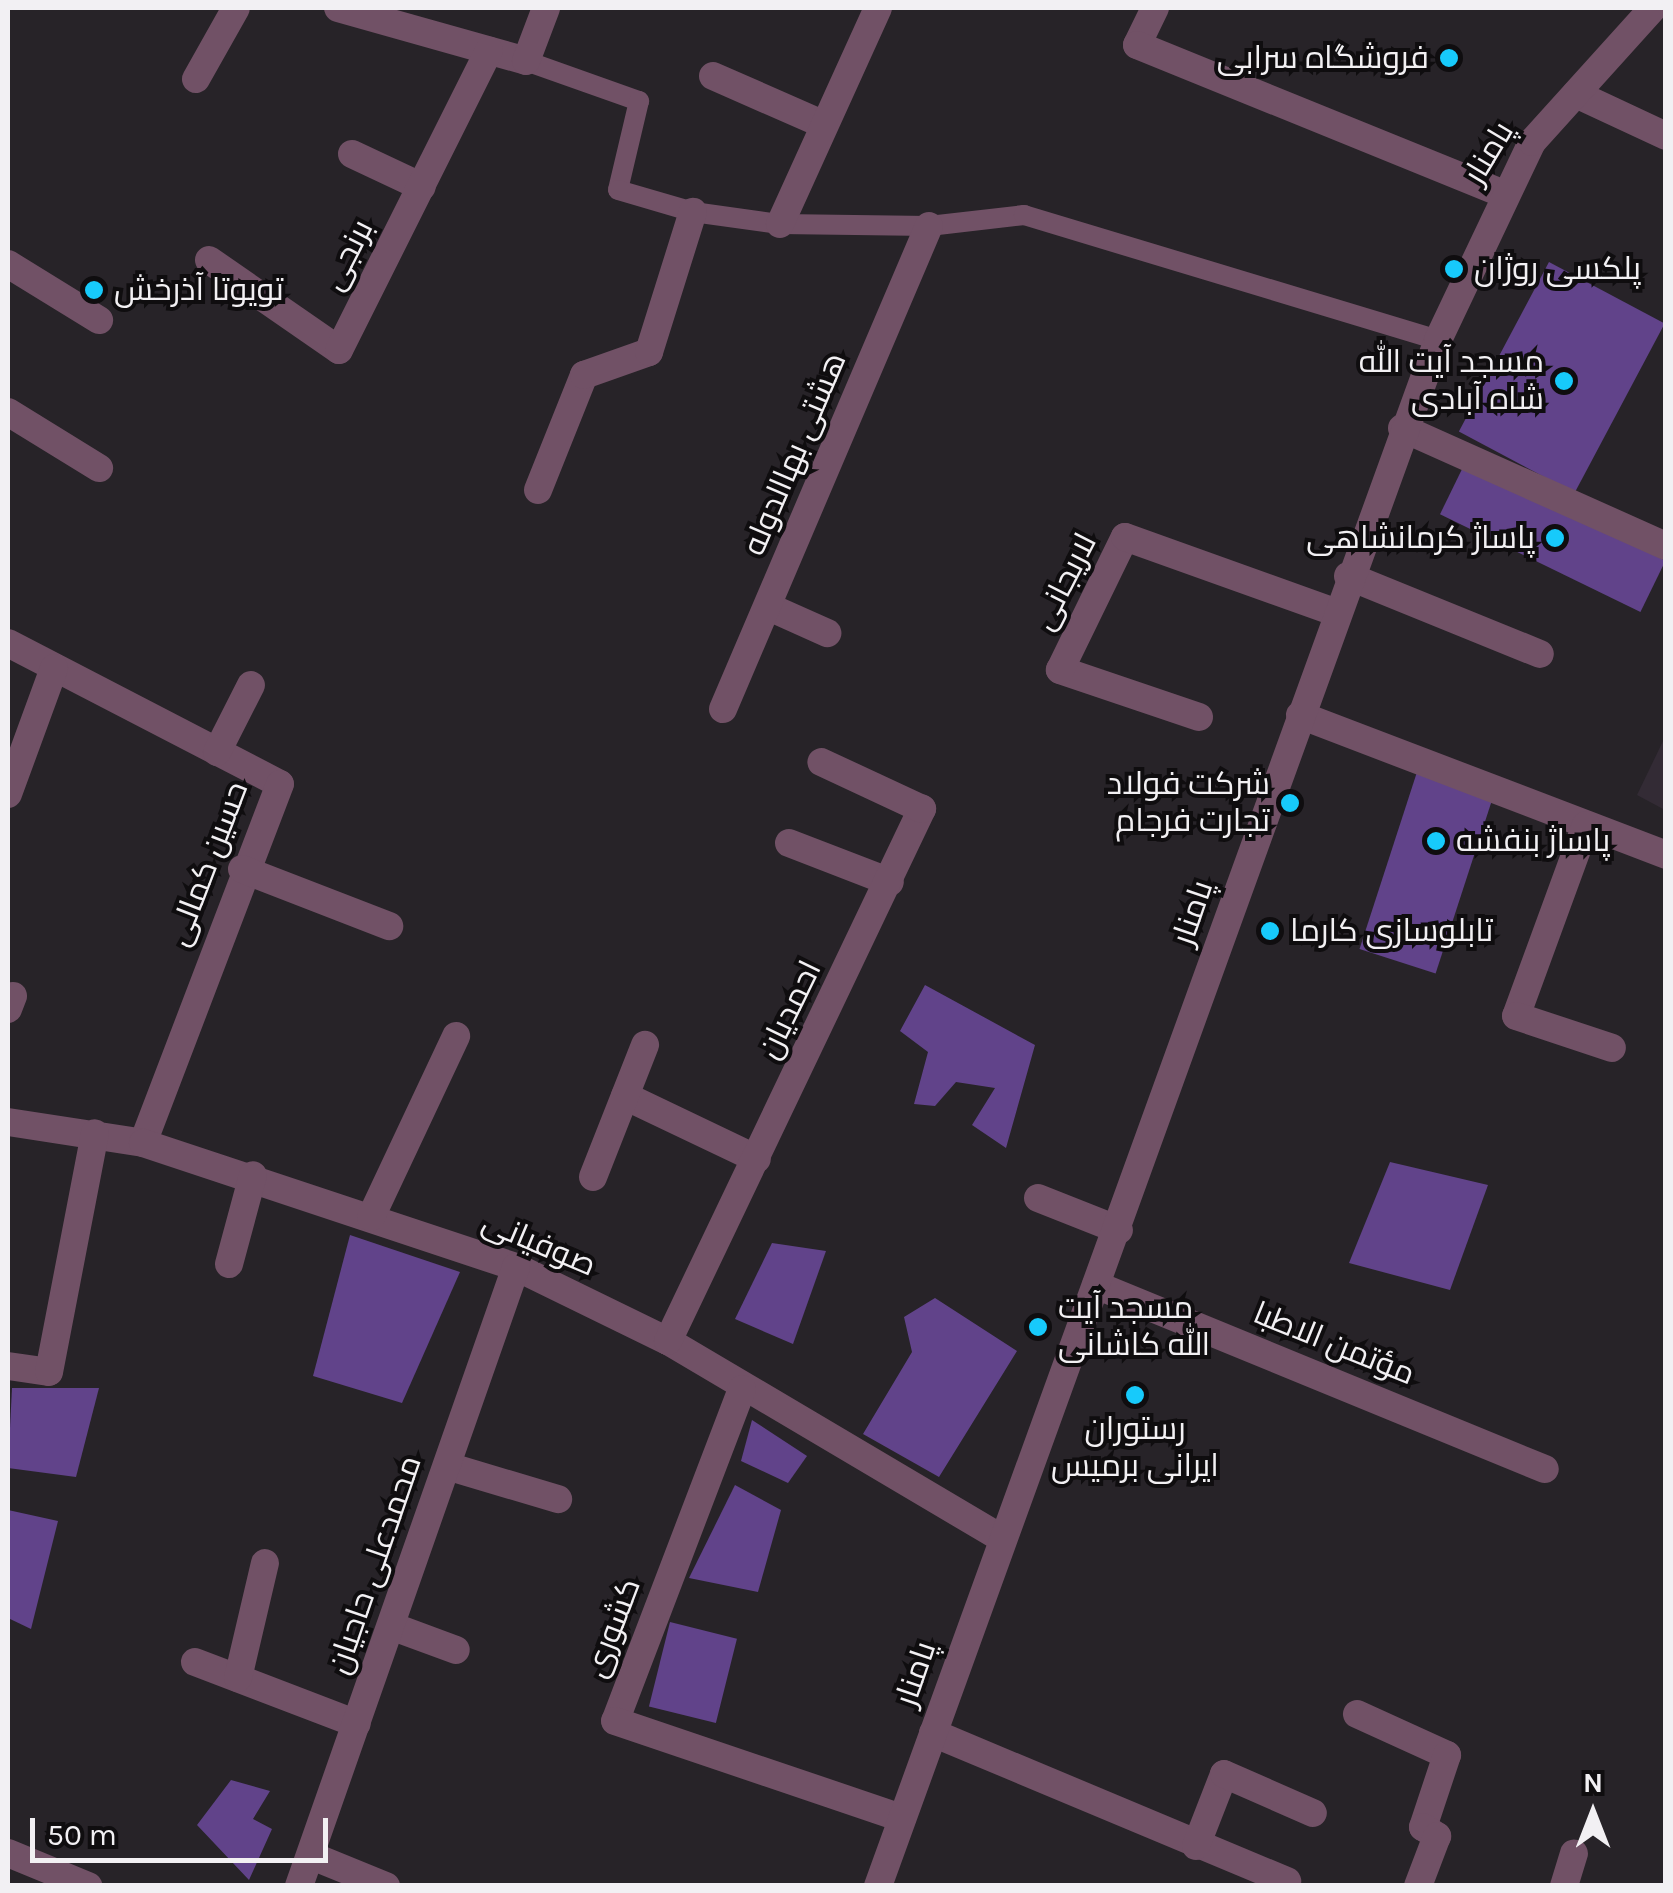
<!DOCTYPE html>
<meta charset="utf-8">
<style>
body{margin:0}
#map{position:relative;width:1673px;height:1893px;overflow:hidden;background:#272328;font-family:Karla,Cairo,sans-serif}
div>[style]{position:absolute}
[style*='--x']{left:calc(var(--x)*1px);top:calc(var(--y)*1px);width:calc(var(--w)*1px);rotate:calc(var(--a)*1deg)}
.built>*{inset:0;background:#332b35}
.building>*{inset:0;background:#61438a;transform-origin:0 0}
.service>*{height:20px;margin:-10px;padding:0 10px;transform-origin:10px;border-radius:10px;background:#715166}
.minor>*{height:28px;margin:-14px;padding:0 14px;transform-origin:14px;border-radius:14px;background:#715166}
.tertiary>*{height:28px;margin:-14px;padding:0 14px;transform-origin:14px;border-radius:14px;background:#715166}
.dots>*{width:28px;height:28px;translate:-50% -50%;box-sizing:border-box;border:5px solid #0f0d0f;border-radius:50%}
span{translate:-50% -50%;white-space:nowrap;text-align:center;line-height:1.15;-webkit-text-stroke:8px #0f0d0f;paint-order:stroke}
.poi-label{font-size:32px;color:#f2f0f3}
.right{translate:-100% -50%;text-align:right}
.left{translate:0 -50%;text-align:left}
.street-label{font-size:32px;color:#f2f0f3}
.frame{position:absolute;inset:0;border:10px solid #f2f0f3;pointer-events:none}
.north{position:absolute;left:1543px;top:1763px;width:100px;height:100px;-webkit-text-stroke:8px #0f0d0f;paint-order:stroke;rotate:0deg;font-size:28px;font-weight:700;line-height:40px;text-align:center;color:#f2f0f3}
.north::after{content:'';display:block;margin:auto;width:35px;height:45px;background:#f2f0f3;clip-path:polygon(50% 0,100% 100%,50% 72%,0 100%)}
.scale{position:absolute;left:30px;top:1818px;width:298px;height:45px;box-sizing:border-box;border:5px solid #f2f0f3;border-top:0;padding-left:12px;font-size:30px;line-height:35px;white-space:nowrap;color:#f2f0f3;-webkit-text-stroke:8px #0f0d0f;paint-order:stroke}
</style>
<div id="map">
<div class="built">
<div style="clip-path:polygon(1665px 737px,1665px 810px,1637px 795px)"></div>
</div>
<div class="building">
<div style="left:1549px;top:262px;width:131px;height:192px;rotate:28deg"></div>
<div style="left:1465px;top:463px;width:223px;height:57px;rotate:26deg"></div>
<div style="left:1417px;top:772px;width:80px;height:186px;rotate:18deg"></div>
<div style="clip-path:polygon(925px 985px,1035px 1045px,1006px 1148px,972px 1125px,995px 1088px,956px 1082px,935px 1106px,914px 1104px,928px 1052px,900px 1031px)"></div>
<div style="clip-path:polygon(1390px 1162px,1488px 1185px,1450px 1290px,1349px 1263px)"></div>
<div style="clip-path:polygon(350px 1235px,460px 1272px,402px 1403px,313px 1376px)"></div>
<div style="clip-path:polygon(772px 1243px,826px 1251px,793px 1344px,735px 1319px)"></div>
<div style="clip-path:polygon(935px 1298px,1017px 1351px,939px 1477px,863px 1434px,912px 1352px,904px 1317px)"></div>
<div style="clip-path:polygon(12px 1388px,99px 1388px,76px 1477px,8px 1468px)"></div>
<div style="clip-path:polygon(752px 1420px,807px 1456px,788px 1483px,741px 1461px)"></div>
<div style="clip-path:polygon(735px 1485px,781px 1510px,758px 1592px,689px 1578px)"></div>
<div style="clip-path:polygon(8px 1510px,58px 1521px,31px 1629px,8px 1618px)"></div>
<div style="left:670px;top:1622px;width:69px;height:87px;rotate:14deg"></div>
<div style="clip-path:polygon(231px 1780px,270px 1791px,253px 1819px,272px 1829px,249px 1880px,197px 1825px)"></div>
</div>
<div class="service">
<div style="--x:526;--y:61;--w:120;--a:19.5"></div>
<div style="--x:639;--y:101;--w:91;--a:103.3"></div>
<div style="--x:618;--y:190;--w:78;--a:16.3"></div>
<div style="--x:693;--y:212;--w:88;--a:7.9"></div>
<div style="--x:780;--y:224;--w:149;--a:0.8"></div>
<div style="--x:929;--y:226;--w:96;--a:-6.6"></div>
<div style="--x:1024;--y:215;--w:432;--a:16.8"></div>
</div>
<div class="minor">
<div style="--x:338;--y:8;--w:195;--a:15.7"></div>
<div style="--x:526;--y:61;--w:57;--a:-69.3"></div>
<div style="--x:1155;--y:8;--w:41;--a:115.9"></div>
<div style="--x:1137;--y:45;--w:396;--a:22.1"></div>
<div style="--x:713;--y:76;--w:117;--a:23.7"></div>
<div style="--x:196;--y:79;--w:81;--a:-60.6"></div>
<div style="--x:1576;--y:94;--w:99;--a:25"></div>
<div style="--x:352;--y:154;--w:77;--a:25.2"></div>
<div style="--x:780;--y:224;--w:237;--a:-65.6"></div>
<div style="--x:209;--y:260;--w:158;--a:34.7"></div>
<div style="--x:339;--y:350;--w:335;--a:-63.4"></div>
<div style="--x:8;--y:264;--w:107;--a:31.6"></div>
<div style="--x:8;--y:412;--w:107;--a:31.6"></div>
<div style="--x:1402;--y:428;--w:289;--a:24.1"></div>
<div style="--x:538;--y:490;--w:124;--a:-68.2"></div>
<div style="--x:584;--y:375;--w:69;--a:-19.5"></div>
<div style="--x:649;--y:352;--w:147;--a:-72.6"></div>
<div style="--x:1348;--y:576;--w:207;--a:22.1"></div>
<div style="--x:769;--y:607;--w:64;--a:24.1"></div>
<div style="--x:8;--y:643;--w:306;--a:27.4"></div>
<div style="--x:280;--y:784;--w:384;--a:110.9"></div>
<div style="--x:723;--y:709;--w:525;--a:-66.9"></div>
<div style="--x:1300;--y:715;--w:392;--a:20.9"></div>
<div style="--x:1199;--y:717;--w:147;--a:-161.3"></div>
<div style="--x:1060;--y:670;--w:148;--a:-64"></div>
<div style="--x:1125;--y:537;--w:223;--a:19.7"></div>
<div style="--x:217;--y:752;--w:75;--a:-63.1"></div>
<div style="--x:8;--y:794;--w:134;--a:-69.9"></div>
<div style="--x:1586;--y:825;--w:203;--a:110.1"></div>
<div style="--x:1516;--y:1016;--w:101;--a:18.4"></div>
<div style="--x:789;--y:843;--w:108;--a:21.1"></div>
<div style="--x:242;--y:869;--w:158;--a:21.2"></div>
<div style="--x:8;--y:1009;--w:14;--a:-69"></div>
<div style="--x:625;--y:1096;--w:146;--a:25.5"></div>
<div style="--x:8;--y:1122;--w:137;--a:8.8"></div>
<div style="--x:143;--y:1143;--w:393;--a:18.4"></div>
<div style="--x:516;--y:1267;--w:169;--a:26"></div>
<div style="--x:668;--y:1341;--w:386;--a:30.6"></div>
<div style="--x:593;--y:1177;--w:142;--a:-68.5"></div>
<div style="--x:1038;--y:1198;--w:87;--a:21.6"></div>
<div style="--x:371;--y:1217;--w:200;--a:-64.8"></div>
<div style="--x:229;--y:1264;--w:92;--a:-74.9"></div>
<div style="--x:1096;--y:1285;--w:485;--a:22.3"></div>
<div style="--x:668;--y:1341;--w:590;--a:-64.48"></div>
<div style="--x:922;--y:809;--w:111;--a:-155"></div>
<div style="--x:8;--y:1366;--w:41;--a:8.3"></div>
<div style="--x:49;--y:1372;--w:243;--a:-79.1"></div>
<div style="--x:742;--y:1389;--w:355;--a:110.9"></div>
<div style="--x:615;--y:1721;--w:303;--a:18.7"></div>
<div style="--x:447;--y:1466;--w:116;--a:16.6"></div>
<div style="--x:391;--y:1626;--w:69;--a:20.3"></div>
<div style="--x:195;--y:1662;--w:173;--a:20.9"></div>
<div style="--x:238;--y:1678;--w:118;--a:-76.8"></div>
<div style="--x:1357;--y:1714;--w:99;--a:24.5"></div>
<div style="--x:1447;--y:1755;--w:76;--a:108.4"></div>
<div style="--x:1423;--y:1827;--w:17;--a:33"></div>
<div style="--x:1437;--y:1836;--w:53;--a:110.8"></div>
<div style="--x:933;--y:1733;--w:384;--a:22.7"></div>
<div style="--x:1196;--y:1846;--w:77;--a:-68.7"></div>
<div style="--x:1224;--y:1774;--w:97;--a:23.7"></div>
<div style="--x:8;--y:1853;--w:87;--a:22.4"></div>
<div style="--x:312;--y:1856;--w:80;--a:22.1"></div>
<div style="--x:299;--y:1886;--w:656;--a:-70.68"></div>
<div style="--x:1564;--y:1886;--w:34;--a:-73"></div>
</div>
<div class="tertiary">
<div style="--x:878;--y:1886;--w:1644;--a:-70.09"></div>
<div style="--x:1438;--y:340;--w:219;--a:-64.6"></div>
<div style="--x:1532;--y:142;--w:181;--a:-47.9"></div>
</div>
<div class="dots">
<div style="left:1449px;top:58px;background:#17cafb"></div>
<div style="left:1454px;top:269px;background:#17cafb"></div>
<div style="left:94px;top:290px;background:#17cafb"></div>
<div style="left:1564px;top:381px;background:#17cafb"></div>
<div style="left:1555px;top:538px;background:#17cafb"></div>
<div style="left:1290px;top:803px;background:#17cafb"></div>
<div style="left:1436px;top:841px;background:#17cafb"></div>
<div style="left:1270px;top:931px;background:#17cafb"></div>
<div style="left:1038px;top:1327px;background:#17cafb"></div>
<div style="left:1135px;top:1395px;background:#17cafb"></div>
</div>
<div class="poi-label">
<span class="right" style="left:1429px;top:58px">فروشگاه سرابی</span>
<span class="left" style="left:1474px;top:269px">پلکسی روژان</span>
<span class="left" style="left:114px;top:290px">تویوتا آذرخش</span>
<span class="right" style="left:1544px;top:381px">مسجد آیت الله<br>شاه آبادی</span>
<span class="right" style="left:1535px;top:538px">پاساژ کرمانشاهی</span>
<span class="right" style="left:1270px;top:803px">شرکت فولاد<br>تجارت فرجام</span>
<span class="left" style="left:1456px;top:841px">پاساژ بنفشه</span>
<span class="left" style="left:1290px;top:931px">تابلوسازی کارما</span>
<span class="left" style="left:1058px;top:1327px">مسجد آیت<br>الله کاشانی</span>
<span style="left:1135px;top:1448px">رستوران<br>ایرانی برمیس</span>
</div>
<div class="street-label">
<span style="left:1489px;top:153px;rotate:-59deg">پامنار</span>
<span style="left:348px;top:255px;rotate:-63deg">برنجی</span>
<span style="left:795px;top:454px;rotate:-67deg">هشتی بهاالدوله</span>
<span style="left:1065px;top:582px;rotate:-63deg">لاریجانی</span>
<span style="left:208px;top:864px;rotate:-69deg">حسین کمالی</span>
<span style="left:1193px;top:913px;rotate:-71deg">پامنار</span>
<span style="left:790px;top:1010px;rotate:-64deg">احمدیان</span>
<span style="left:539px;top:1244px;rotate:23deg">صوفیانی</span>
<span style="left:1334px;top:1344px;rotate:22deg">مؤتمن الاطبا</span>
<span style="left:375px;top:1565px;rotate:-71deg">محمدعلی حاجیان</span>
<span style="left:613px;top:1628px;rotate:-69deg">کشوری</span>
<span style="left:916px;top:1674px;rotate:-71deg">پامنار</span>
</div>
<div class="frame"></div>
<div class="north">N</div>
<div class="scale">50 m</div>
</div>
